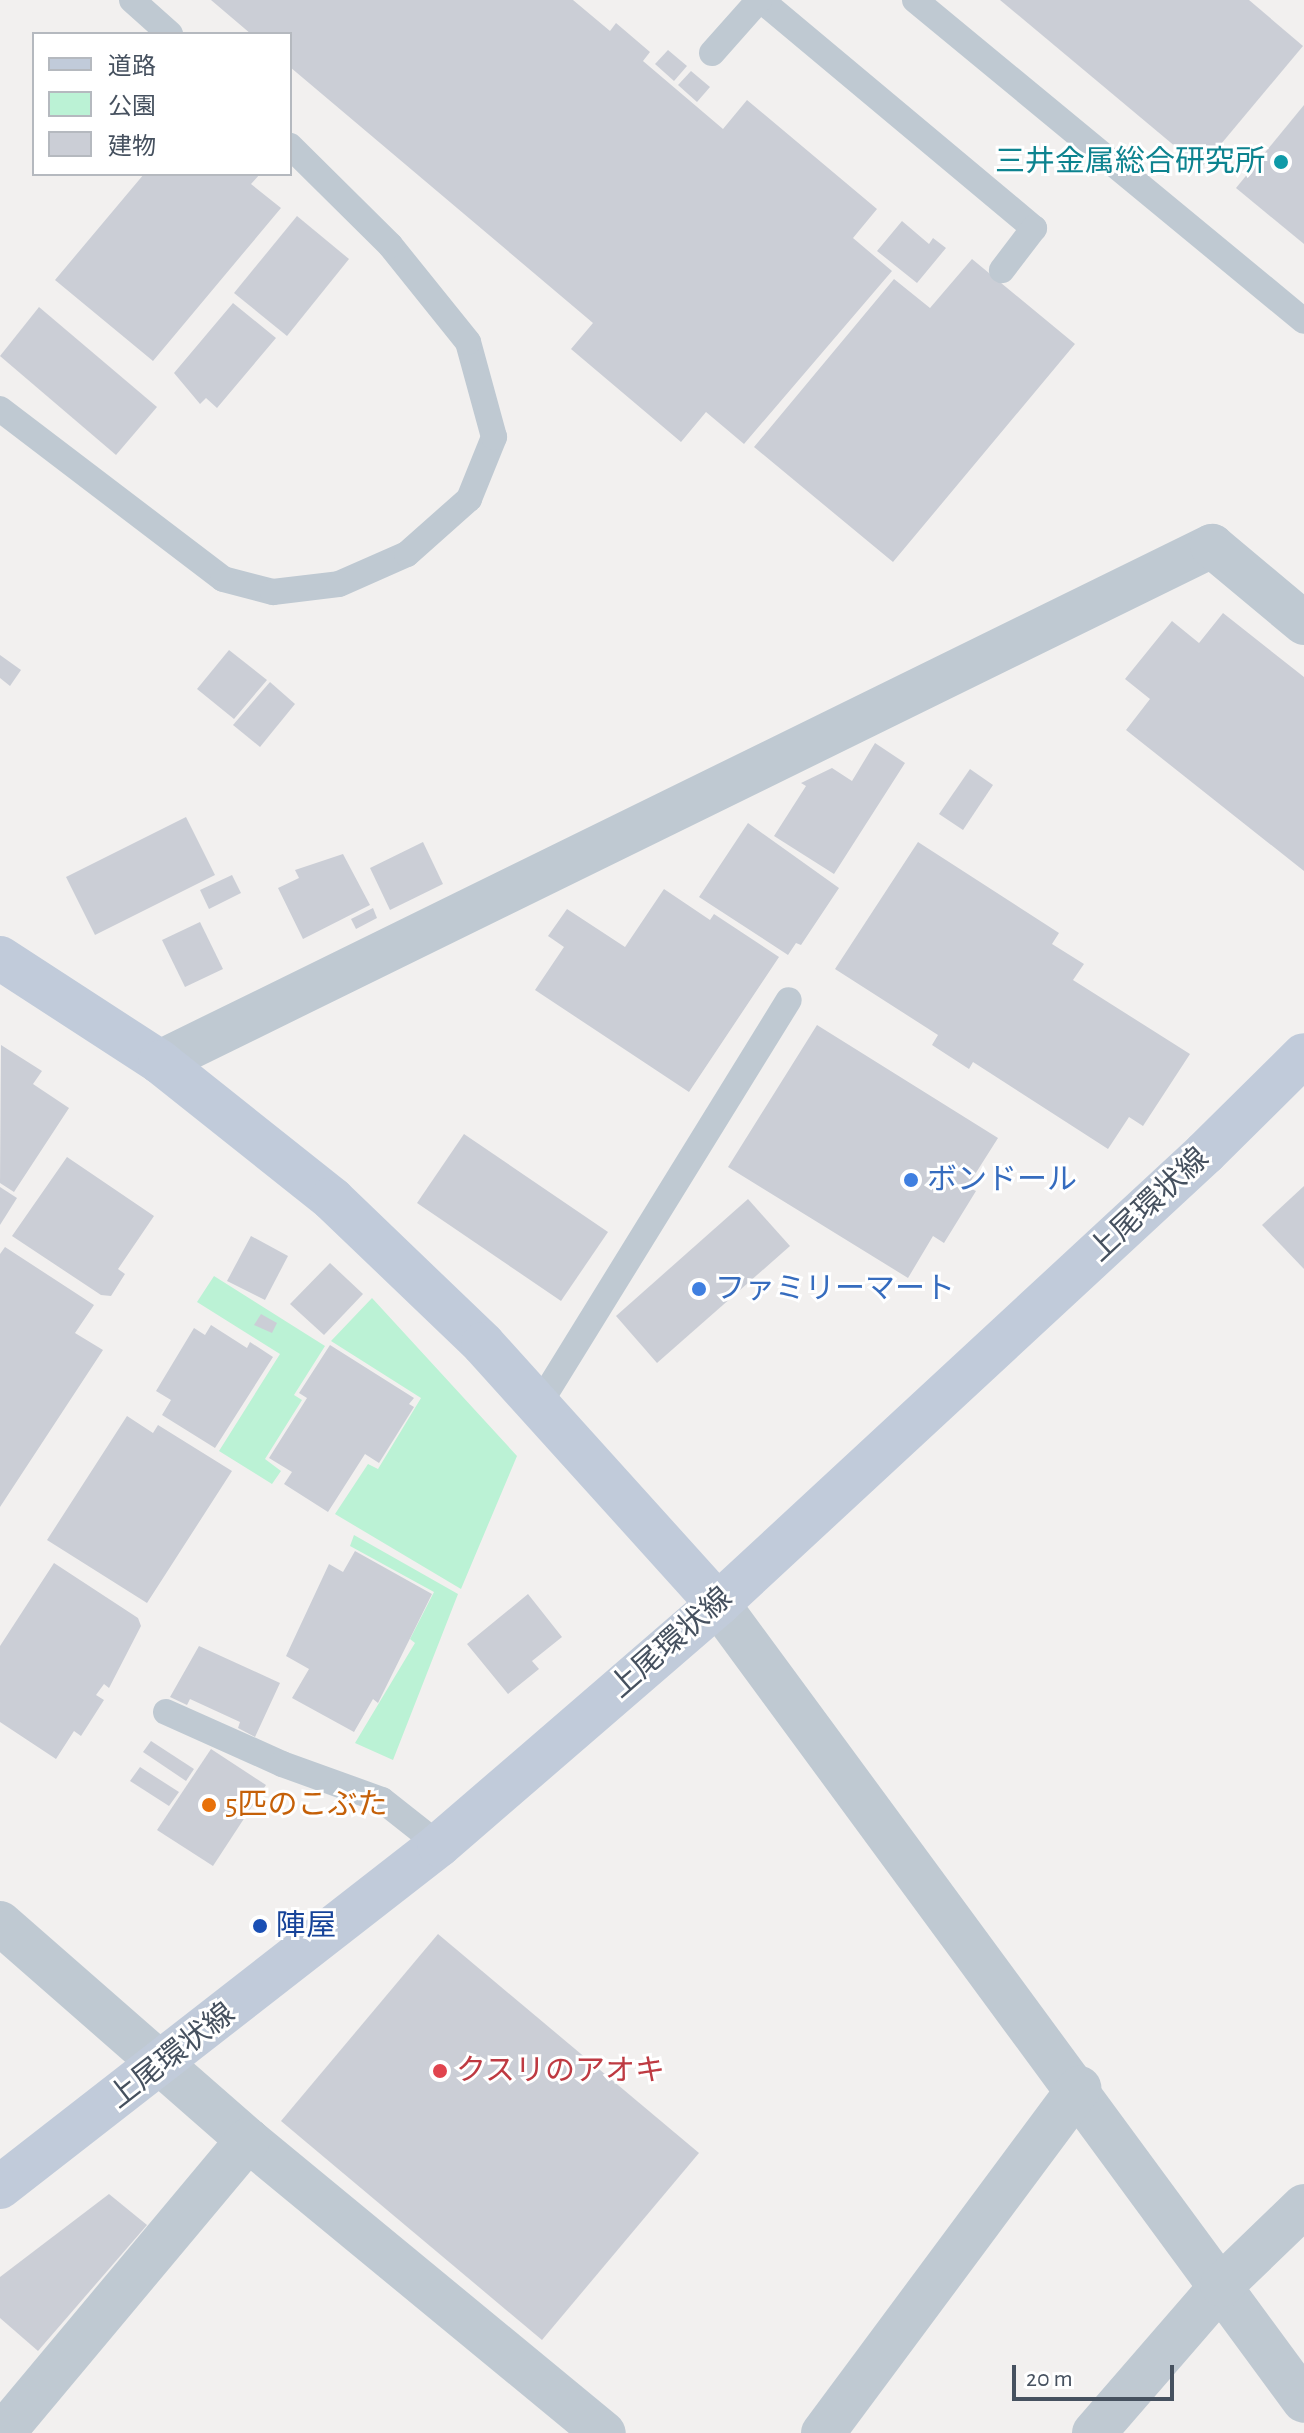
<!DOCTYPE html>
<meta charset="utf-8">
<style>
body{margin:0}
#map{position:relative;width:1304px;height:2433px;overflow:hidden;background:#f2f0ef;font-family:"Alegreya Sans","Noto Sans JP",sans-serif}
div>[style]{position:absolute}
.green>*{inset:0;background:#bbf2d5}
.building>*{inset:0;background:#cbced6}
.lane>*{height:26px;margin:-13px;padding:0 13px;transform-origin:13px;border-radius:13px;background:#bfc9d2}
.street>*{height:44px;margin:-22px;padding:0 22px;transform-origin:22px;border-radius:22px;background:#bfc9d2}
.secondary>*{height:44px;margin:-22px;padding:0 22px;transform-origin:22px;border-radius:22px;background:#c1cbda}
.dots>*{width:22px;height:22px;translate:-50% -50%;box-sizing:border-box;border:4px solid #fff;border-radius:50%}
span{translate:-50% -50%;white-space:nowrap;text-align:center;line-height:1.15;-webkit-text-stroke:6px #fff;paint-order:stroke}
.culture-label{font-size:30px;color:#0d838f}
.right{translate:-100% -50%;text-align:right}
.shop-label{font-size:30px;color:#366cbe}
.left{translate:0 -50%;text-align:left}
.street-label{font-size:30px;color:#46515f}
.food-label{font-size:30px;color:#c56008}
.transit-label{font-size:30px;color:#164399}
.health-label{font-size:30px;color:#be3a42}
.legend{position:absolute;left:32px;top:32px;width:260px;height:144px;box-sizing:border-box;background:#fff;border:2px solid #b5b9bf;margin:0;padding:10px 14px;list-style:none;font-size:24px;color:#46515f}
.legend li{display:flex;align-items:center;gap:16px;height:40px}
.legend b{width:40px;border:2px solid #b5b9bf}
.scale{position:absolute;left:1012px;top:2365px;width:162px;height:36px;box-sizing:border-box;border:4px solid #46515f;border-top:0;padding-left:10px;font-size:24px;line-height:28px;white-space:nowrap;color:#46515f;-webkit-text-stroke:6px #fff;paint-order:stroke}
</style>
<div id="map">
<div class="green">
<div style="clip-path:polygon(214px 1276px,325px 1346px,294px 1395px,302px 1400px,265px 1459px,281px 1471px,272px 1484px,219px 1451px,280px 1354px,197px 1302px)"></div>
<div style="clip-path:polygon(372px 1298px,517px 1456px,461px 1589px,335px 1514px,368px 1464px,378px 1469px,421px 1398px,331px 1341px)"></div>
<div style="clip-path:polygon(354px 1535px,458px 1594px,393px 1760px,355px 1743px,415px 1643px,410px 1639px,434px 1592px,350px 1546px)"></div>
</div>
<div class="building">
<div style="clip-path:polygon(211px 0,573px 0,610px 31px,616px 23px,650px 52px,643px 61px,723px 129px,747px 100px,877px 209px,853px 238px,892px 271px,744px 444px,706px 412px,681px 442px,571px 349px,593px 323px,290px 67px,290px 34px,251px 34px)"></div>
<div style="clip-path:polygon(1000px 0,1249px 0,1303px 46px,1201px 168px)"></div>
<div style="clip-path:polygon(668px 50px,687px 66px,674px 81px,655px 64px)"></div>
<div style="clip-path:polygon(691px 71px,710px 87px,697px 102px,678px 85px)"></div>
<div style="clip-path:polygon(1304px 105px,1304px 244px,1236px 188px)"></div>
<div style="clip-path:polygon(144px 174px,260px 174px,251px 184px,281px 208px,153px 361px,55px 280px)"></div>
<div style="clip-path:polygon(297px 216px,349px 259px,287px 336px,234px 293px)"></div>
<div style="clip-path:polygon(902px 221px,929px 244px,933px 238px,946px 248px,917px 283px,877px 251px)"></div>
<div style="clip-path:polygon(972px 259px,1075px 344px,893px 562px,754px 447px,894px 279px,930px 308px)"></div>
<div style="clip-path:polygon(233px 303px,276px 338px,217px 408px,206px 398px,200px 404px,174px 373px)"></div>
<div style="clip-path:polygon(39px 307px,157px 407px,116px 455px,0 356px)"></div>
<div style="clip-path:polygon(1223px 613px,1304px 677px,1304px 871px,1126px 730px,1150px 699px,1125px 679px,1172px 621px,1199px 643px)"></div>
<div style="clip-path:polygon(229px 650px,267px 680px,234px 719px,197px 689px)"></div>
<div style="clip-path:polygon(0 655px,21px 670px,10px 686px,0 678px)"></div>
<div style="clip-path:polygon(270px 682px,295px 704px,260px 747px,233px 725px)"></div>
<div style="clip-path:polygon(875px 743px,905px 763px,834px 874px,774px 836px,806px 786px,801px 783px,832px 768px,852px 781px)"></div>
<div style="clip-path:polygon(970px 769px,993px 785px,963px 830px,939px 814px)"></div>
<div style="clip-path:polygon(186px 817px,215px 875px,95px 935px,66px 877px)"></div>
<div style="clip-path:polygon(748px 823px,839px 888px,801px 945px,796px 943px,788px 955px,699px 897px)"></div>
<div style="clip-path:polygon(423px 842px,443px 884px,390px 910px,370px 868px)"></div>
<div style="clip-path:polygon(918px 842px,1059px 933px,1052px 944px,1084px 964px,1073px 980px,1190px 1054px,1143px 1126px,1129px 1117px,1108px 1149px,973px 1062px,969px 1069px,932px 1045px,938px 1035px,835px 969px)"></div>
<div style="clip-path:polygon(343px 854px,370px 905px,303px 939px,278px 888px,299px 878px,295px 870px)"></div>
<div style="clip-path:polygon(232px 875px,241px 893px,209px 909px,200px 890px)"></div>
<div style="clip-path:polygon(664px 889px,710px 920px,714px 914px,779px 957px,689px 1092px,535px 990px,564px 947px,548px 936px,567px 909px,625px 947px)"></div>
<div style="clip-path:polygon(373px 908px,377px 918px,356px 929px,351px 919px)"></div>
<div style="clip-path:polygon(200px 922px,223px 969px,185px 987px,162px 940px)"></div>
<div style="clip-path:polygon(817px 1025px,998px 1138px,967px 1187px,976px 1191px,944px 1243px,933px 1236px,908px 1278px,728px 1167px)"></div>
<div style="clip-path:polygon(1px 1045px,42px 1071px,33px 1084px,69px 1108px,14px 1192px,0 1183px)"></div>
<div style="clip-path:polygon(464px 1134px,608px 1232px,561px 1301px,417px 1203px)"></div>
<div style="clip-path:polygon(67px 1157px,154px 1216px,118px 1269px,125px 1274px,111px 1296px,101px 1295px,12px 1236px)"></div>
<div style="clip-path:polygon(1304px 1186px,1304px 1269px,1262px 1225px)"></div>
<div style="clip-path:polygon(0 1187px,17px 1198px,0 1225px)"></div>
<div style="clip-path:polygon(748px 1199px,790px 1246px,657px 1363px,616px 1316px)"></div>
<div style="clip-path:polygon(251px 1236px,288px 1256px,265px 1300px,227px 1281px)"></div>
<div style="clip-path:polygon(5px 1247px,94px 1305px,75px 1333px,103px 1350px,0 1507px,0 1254px)"></div>
<div style="clip-path:polygon(330px 1263px,363px 1294px,324px 1335px,290px 1304px)"></div>
<div style="clip-path:polygon(261px 1314px,277px 1323px,272px 1333px,254px 1325px)"></div>
<div style="clip-path:polygon(211px 1325px,247px 1348px,250px 1342px,273px 1357px,215px 1448px,162px 1415px,171px 1400px,156px 1391px,194px 1328px,205px 1335px)"></div>
<div style="clip-path:polygon(330px 1345px,414px 1398px,409px 1404px,414px 1407px,379px 1463px,365px 1454px,328px 1512px,284px 1484px,292px 1472px,269px 1458px,307px 1398px,299px 1393px)"></div>
<div style="clip-path:polygon(127px 1416px,153px 1433px,158px 1425px,232px 1471px,147px 1603px,47px 1540px)"></div>
<div style="clip-path:polygon(355px 1551px,432px 1594px,378px 1703px,373px 1699px,354px 1732px,292px 1698px,309px 1669px,286px 1656px,329px 1564px,343px 1572px)"></div>
<div style="clip-path:polygon(54px 1563px,138px 1618px,141px 1626px,109px 1688px,104px 1684px,96px 1695px,104px 1700px,81px 1736px,74px 1731px,56px 1759px,0 1722px,0 1646px)"></div>
<div style="clip-path:polygon(528px 1594px,562px 1637px,532px 1661px,539px 1669px,508px 1694px,467px 1644px)"></div>
<div style="clip-path:polygon(199px 1646px,280px 1683px,255px 1737px,238px 1728px,240px 1722px,190px 1699px,187px 1705px,170px 1697px)"></div>
<div style="clip-path:polygon(151px 1741px,194px 1769px,186px 1781px,143px 1752px)"></div>
<div style="clip-path:polygon(211px 1749px,266px 1785px,213px 1866px,157px 1830px)"></div>
<div style="clip-path:polygon(140px 1767px,179px 1792px,169px 1806px,130px 1781px)"></div>
<div style="clip-path:polygon(438px 1934px,699px 2153px,542px 2340px,281px 2121px)"></div>
<div style="clip-path:polygon(109px 2194px,147px 2225px,38px 2351px,0 2318px,0 2277px)"></div>
</div>
<div class="lane">
<div style="left:132px;top:0;width:51px;rotate:41.8deg"></div>
<div style="left:761px;top:0;width:356px;rotate:39.9deg"></div>
<div style="left:1034px;top:228px;width:53px;rotate:127.3deg"></div>
<div style="left:915px;top:0;width:504px;rotate:39.53deg"></div>
<div style="left:712px;top:53px;width:71px;rotate:-48.4deg"></div>
<div style="left:0;top:409px;width:280px;rotate:37.3deg"></div>
<div style="left:223px;top:579px;width:52px;rotate:14.6deg"></div>
<div style="left:273px;top:592px;width:66px;rotate:-6.9deg"></div>
<div style="left:339px;top:584px;width:74px;rotate:-23.8deg"></div>
<div style="left:407px;top:554px;width:83px;rotate:-41.6deg"></div>
<div style="left:469px;top:499px;width:67px;rotate:-68deg"></div>
<div style="left:494px;top:437px;width:98px;rotate:-105.3deg"></div>
<div style="left:468px;top:342px;width:124px;rotate:-128.8deg"></div>
<div style="left:390px;top:245px;width:141px;rotate:-135.3deg"></div>
<div style="left:538px;top:1406px;width:477px;rotate:-58.3deg"></div>
<div style="left:166px;top:1712px;width:127px;rotate:24.1deg"></div>
<div style="left:282px;top:1764px;width:106px;rotate:19.8deg"></div>
<div style="left:382px;top:1800px;width:73px;rotate:38.3deg"></div>
</div>
<div class="street">
<div style="left:160px;top:1062px;width:1172px;rotate:-26.13deg"></div>
<div style="left:1212px;top:546px;width:120px;rotate:39.9deg"></div>
<div style="left:718px;top:1604px;width:989px;rotate:53.67deg"></div>
<div style="left:0;top:1923px;width:330px;rotate:41.2deg"></div>
<div style="left:248px;top:2140px;width:461px;rotate:39.5deg"></div>
<div style="left:3px;top:2433px;width:382px;rotate:-50.1deg"></div>
<div style="left:823px;top:2433px;width:430px;rotate:-53.4deg"></div>
<div style="left:1094px;top:2433px;width:196px;rotate:-49.1deg"></div>
<div style="left:1222px;top:2285px;width:114px;rotate:-43.9deg"></div>
</div>
<div class="secondary">
<div style="left:0;top:958px;width:191px;rotate:33deg"></div>
<div style="left:160px;top:1062px;width:220px;rotate:38.5deg"></div>
<div style="left:332px;top:1199px;width:209px;rotate:43.8deg"></div>
<div style="left:483px;top:1344px;width:350px;rotate:47.9deg"></div>
<div style="left:0;top:2187px;width:556px;rotate:-37.92deg"></div>
<div style="left:439px;top:1845px;width:369px;rotate:-40.8deg"></div>
<div style="left:718px;top:1604px;width:664px;rotate:-42.8deg"></div>
<div style="left:1205px;top:1153px;width:139px;rotate:-44.7deg"></div>
</div>
<div class="dots">
<div style="left:1281px;top:162px;background:#0f9aa8"></div>
<div style="left:911px;top:1180px;background:#3f7fe0"></div>
<div style="left:699px;top:1289px;background:#3f7fe0"></div>
<div style="left:209px;top:1805px;background:#e8710a"></div>
<div style="left:260px;top:1926px;background:#1a4fb4"></div>
<div style="left:440px;top:2071px;background:#e0444e"></div>
</div>
<div class="culture-label">
<span class="right" style="left:1265px;top:162px">三井金属総合研究所</span>
</div>
<div class="shop-label">
<span class="left" style="left:927px;top:1180px">ボンドール</span>
<span class="left" style="left:715px;top:1289px">ファミリーマート</span>
</div>
<div class="street-label">
<span style="left:1149px;top:1205px;rotate:-43deg">上尾環状線</span>
<span style="left:671px;top:1643px;rotate:-41deg">上尾環状線</span>
<span style="left:172px;top:2056px;rotate:-38deg">上尾環状線</span>
</div>
<div class="food-label">
<span class="left" style="left:225px;top:1805px">5匹のこぶた</span>
</div>
<div class="transit-label">
<span class="left" style="left:276px;top:1926px">陣屋</span>
</div>
<div class="health-label">
<span class="left" style="left:456px;top:2071px">クスリのアオキ</span>
</div>
<ul class="legend">
<li><b style="height:10px;background:#c1cbda"></b>道路</li>
<li><b style="height:22px;background:#bbf2d5"></b>公園</li>
<li><b style="height:22px;background:#cbced6"></b>建物</li>
</ul>
<div class="scale">20 m</div>
</div>
